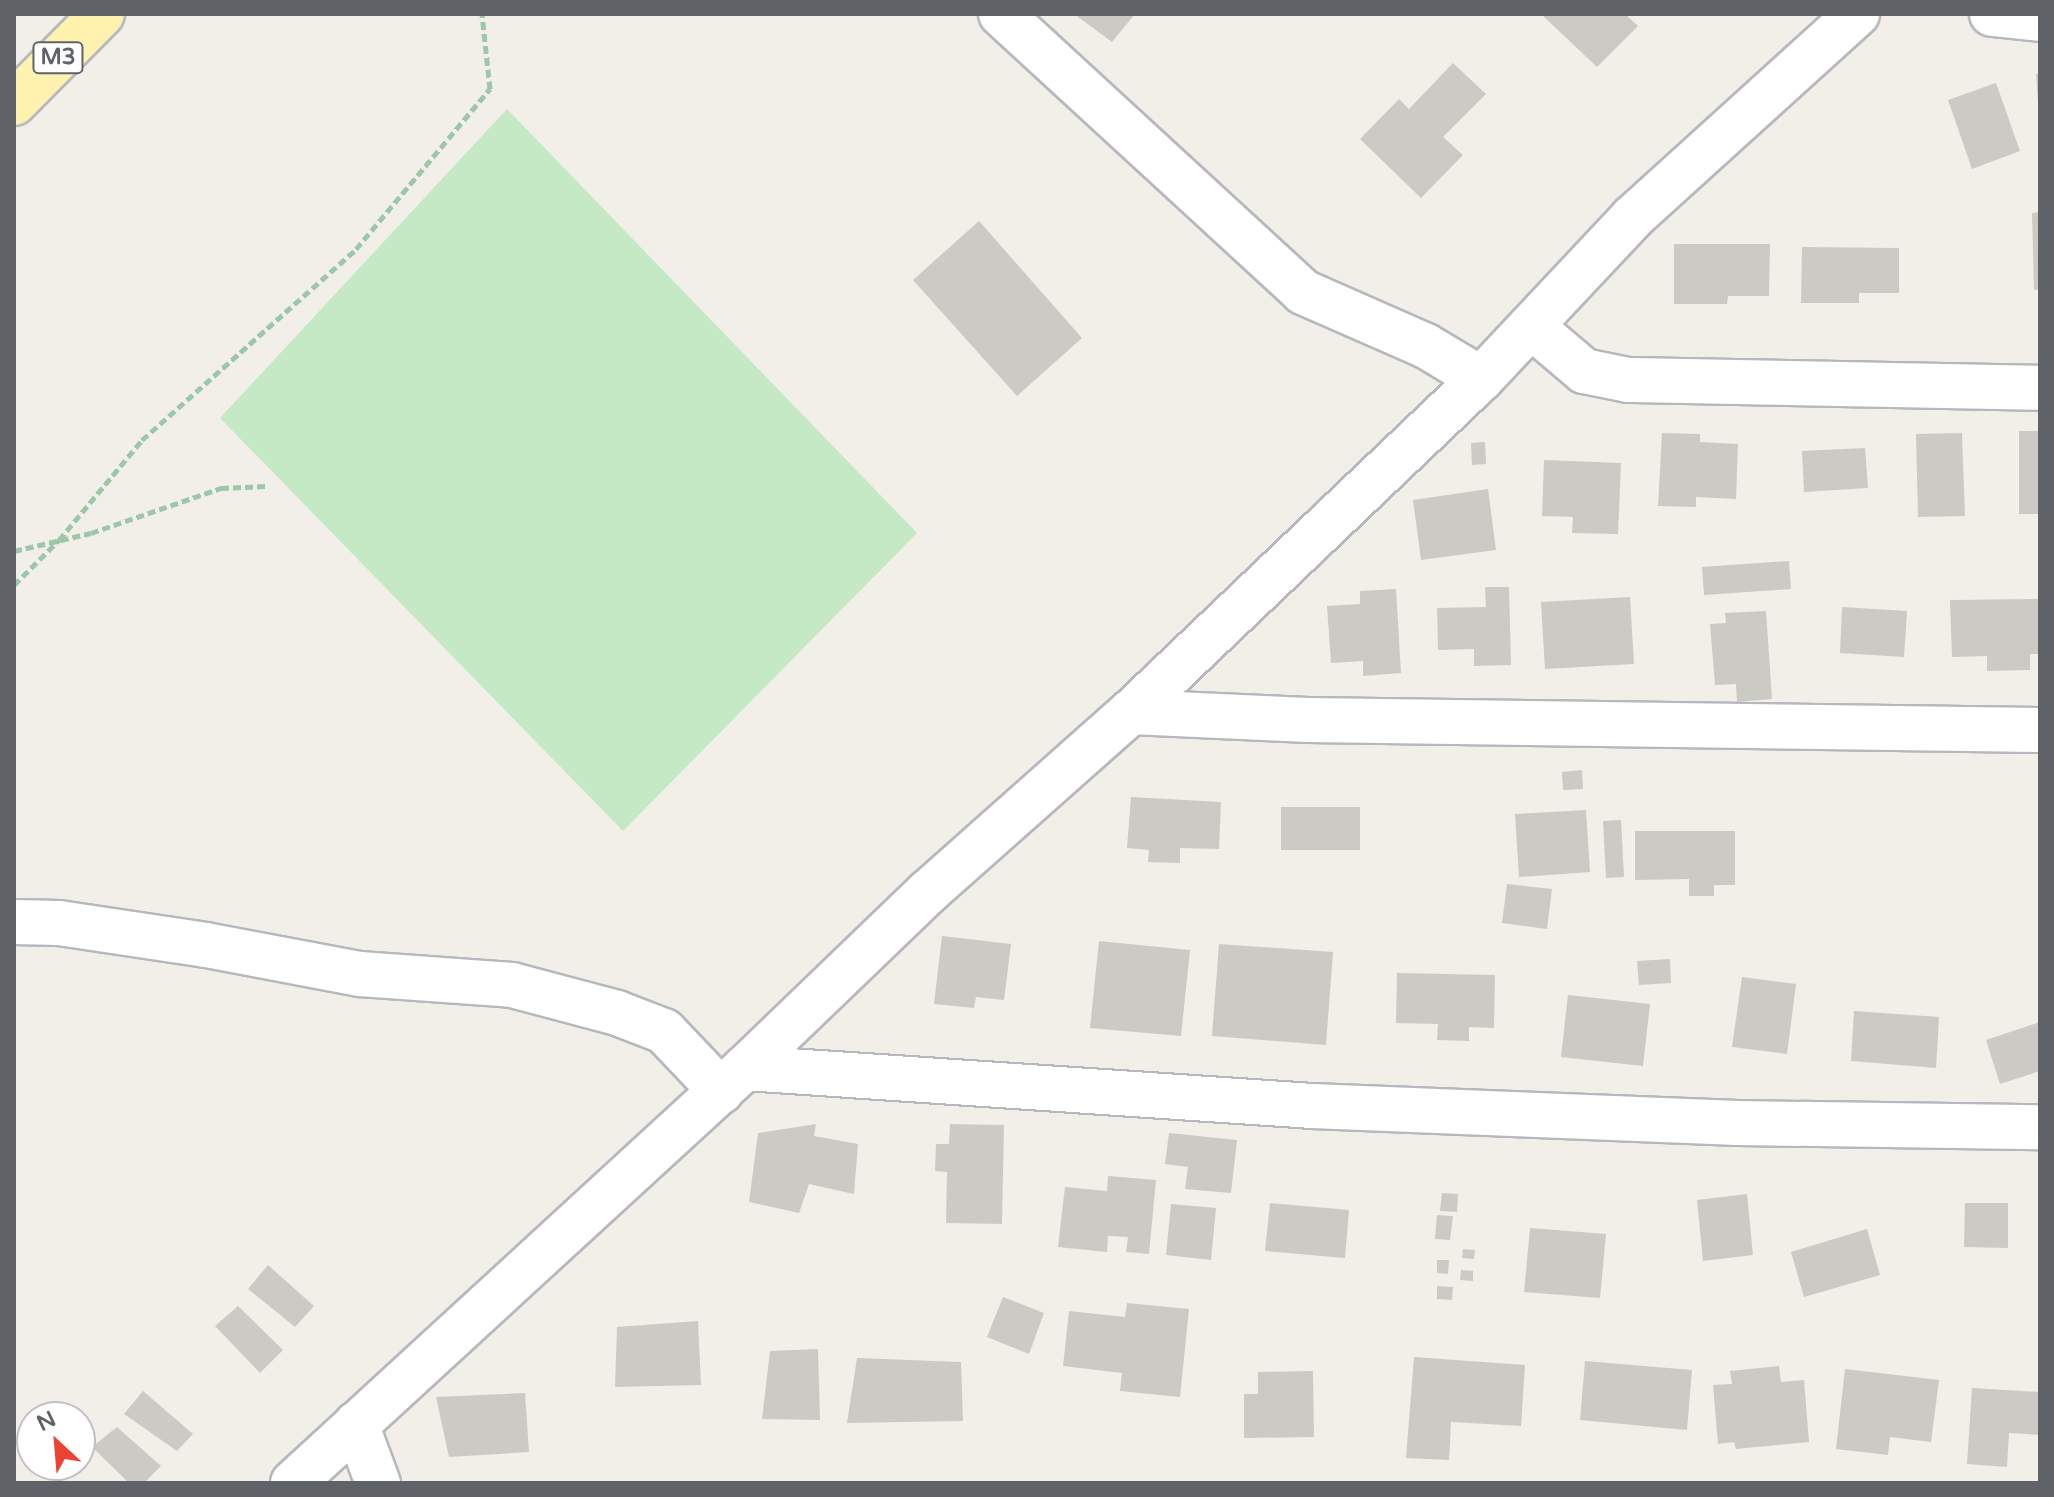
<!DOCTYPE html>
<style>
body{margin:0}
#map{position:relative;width:2054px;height:1497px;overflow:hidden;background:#f1efe8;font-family:"Varela Round",sans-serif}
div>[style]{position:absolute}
.green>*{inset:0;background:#c5e8c5}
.building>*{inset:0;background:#cccac5}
.path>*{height:5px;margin-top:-2.5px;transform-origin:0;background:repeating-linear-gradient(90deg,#9cc7a9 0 8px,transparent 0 12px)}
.roads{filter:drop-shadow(2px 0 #b5b8bc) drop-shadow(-2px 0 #b5b8bc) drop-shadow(0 2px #b5b8bc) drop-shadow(0 -2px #b5b8bc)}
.minor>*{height:44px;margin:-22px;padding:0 22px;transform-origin:22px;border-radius:22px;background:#fff}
.major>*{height:44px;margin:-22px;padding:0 22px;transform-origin:22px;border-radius:22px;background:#fff2af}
span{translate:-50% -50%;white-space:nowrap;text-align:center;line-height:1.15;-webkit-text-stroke:8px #fff;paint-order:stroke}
.shield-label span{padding:2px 6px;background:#fff;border:2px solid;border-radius:6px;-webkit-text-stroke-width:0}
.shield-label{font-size:22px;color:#5f6368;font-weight:700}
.frame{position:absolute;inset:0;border:16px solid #5f6368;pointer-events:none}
.north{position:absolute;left:16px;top:1401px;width:80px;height:80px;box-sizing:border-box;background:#fff;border:2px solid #bfc1c3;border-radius:50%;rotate:334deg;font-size:22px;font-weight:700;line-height:32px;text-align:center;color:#5f6368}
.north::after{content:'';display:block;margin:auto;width:28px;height:36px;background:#ea4335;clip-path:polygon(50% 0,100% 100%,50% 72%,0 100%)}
</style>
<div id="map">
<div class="green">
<div style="clip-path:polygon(507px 109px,917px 533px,623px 831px,220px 418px)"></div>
</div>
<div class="building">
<div style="clip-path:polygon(1074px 14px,1135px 14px,1112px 42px)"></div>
<div style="clip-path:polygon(1541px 14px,1625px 14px,1638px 26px,1597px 67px)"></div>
<div style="clip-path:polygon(1453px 63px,1486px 94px,1443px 137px,1463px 155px,1421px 198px,1360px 139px,1399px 99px,1409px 109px)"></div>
<div style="clip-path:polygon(2036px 74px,2040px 74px,2040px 101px,2038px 101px)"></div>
<div style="clip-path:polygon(1996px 83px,2020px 151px,1972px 169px,1948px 100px)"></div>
<div style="clip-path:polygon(2040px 212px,2040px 289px,2034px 290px,2032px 213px)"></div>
<div style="clip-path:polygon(979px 221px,1082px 338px,1017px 396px,913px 280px)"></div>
<div style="clip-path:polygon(1674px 244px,1770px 244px,1769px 296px,1728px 296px,1727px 304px,1674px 304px)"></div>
<div style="clip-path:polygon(1802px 247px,1899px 248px,1899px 293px,1859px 293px,1859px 303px,1801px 303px)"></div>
<div style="clip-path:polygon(2019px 431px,2040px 431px,2040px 514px,2019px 514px)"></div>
<div style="clip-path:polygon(1662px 433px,1700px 434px,1700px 442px,1738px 444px,1736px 499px,1696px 497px,1696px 507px,1658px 506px)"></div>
<div style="clip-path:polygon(1962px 433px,1965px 516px,1918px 517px,1916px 434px)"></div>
<div style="clip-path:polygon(1485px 442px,1486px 464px,1472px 465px,1471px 443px)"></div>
<div style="clip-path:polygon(1865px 448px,1868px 488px,1804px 492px,1802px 451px)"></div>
<div style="clip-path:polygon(1544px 460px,1621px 463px,1618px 534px,1572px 533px,1573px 517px,1542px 516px)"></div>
<div style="clip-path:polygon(1488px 489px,1496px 550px,1421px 560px,1413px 500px)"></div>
<div style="clip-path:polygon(1789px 561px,1791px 589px,1704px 595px,1702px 567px)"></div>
<div style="clip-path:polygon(1485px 587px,1509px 587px,1511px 665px,1474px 666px,1474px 649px,1438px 650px,1437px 608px,1486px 607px)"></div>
<div style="clip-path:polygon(1396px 589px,1401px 673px,1363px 676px,1363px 661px,1331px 663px,1327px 606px,1360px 604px,1360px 591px)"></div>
<div style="clip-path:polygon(1630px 597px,1634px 664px,1545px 669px,1541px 602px)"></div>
<div style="clip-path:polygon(2040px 599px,2040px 654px,2030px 654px,2030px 670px,1987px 671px,1987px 656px,1952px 657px,1950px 600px)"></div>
<div style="clip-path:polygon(1842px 607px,1907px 611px,1904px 657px,1840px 653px)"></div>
<div style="clip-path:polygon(1766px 611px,1772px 699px,1737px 702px,1736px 684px,1715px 685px,1710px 624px,1726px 623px,1725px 613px)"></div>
<div style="clip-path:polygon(1582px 770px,1583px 789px,1563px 790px,1562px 772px)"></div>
<div style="clip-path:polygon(1131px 797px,1221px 802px,1219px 849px,1180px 848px,1180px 863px,1148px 862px,1149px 850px,1127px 848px)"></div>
<div style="clip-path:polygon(1281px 807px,1360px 807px,1360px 850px,1281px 850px)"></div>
<div style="clip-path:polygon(1586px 810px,1590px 872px,1519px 877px,1515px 814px)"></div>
<div style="clip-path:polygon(1621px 820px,1624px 877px,1606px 878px,1603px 821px)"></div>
<div style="clip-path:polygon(1635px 831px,1735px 831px,1735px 885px,1714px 885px,1714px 896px,1689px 896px,1689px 879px,1635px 880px)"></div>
<div style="clip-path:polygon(1507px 884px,1552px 889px,1547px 929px,1502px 923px)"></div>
<div style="clip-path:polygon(942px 936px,1011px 944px,1004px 1000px,976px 997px,974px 1008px,934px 1004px)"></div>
<div style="clip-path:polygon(1099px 941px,1190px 950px,1181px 1036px,1090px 1028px)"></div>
<div style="clip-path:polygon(1219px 944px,1333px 952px,1326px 1045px,1212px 1036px)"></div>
<div style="clip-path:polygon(1670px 959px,1671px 983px,1639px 985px,1637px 961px)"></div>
<div style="clip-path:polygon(1397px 973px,1495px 975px,1494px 1028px,1469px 1027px,1469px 1041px,1437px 1040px,1438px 1024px,1396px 1023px)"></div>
<div style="clip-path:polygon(1742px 977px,1796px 984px,1787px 1054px,1732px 1047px)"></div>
<div style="clip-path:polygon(1568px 995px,1650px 1004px,1643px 1066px,1561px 1057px)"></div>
<div style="clip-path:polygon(1854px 1011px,1939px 1017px,1936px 1068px,1851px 1061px)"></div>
<div style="clip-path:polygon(2040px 1022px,2040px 1071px,2000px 1084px,1986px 1040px)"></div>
<div style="clip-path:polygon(816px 1124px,814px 1136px,858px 1144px,854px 1194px,809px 1184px,799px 1213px,749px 1202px,758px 1133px)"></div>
<div style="clip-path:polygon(950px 1124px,1004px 1125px,1002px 1224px,946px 1223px,947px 1172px,935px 1171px,936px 1144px,949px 1144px)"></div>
<div style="clip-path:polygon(1169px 1133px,1237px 1140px,1231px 1193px,1185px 1189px,1188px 1167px,1165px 1164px)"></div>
<div style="clip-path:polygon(1108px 1176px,1156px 1180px,1149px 1254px,1126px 1252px,1128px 1237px,1108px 1236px,1107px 1252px,1058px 1247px,1065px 1187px,1107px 1191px)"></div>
<div style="clip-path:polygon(1442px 1193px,1458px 1194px,1457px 1212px,1440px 1211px)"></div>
<div style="clip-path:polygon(1747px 1194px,1753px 1255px,1703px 1261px,1697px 1200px)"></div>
<div style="clip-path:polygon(1270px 1203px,1349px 1210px,1345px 1258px,1265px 1251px)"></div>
<div style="clip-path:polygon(1965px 1203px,2008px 1203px,2008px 1248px,1964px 1247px)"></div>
<div style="clip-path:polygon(1171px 1204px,1216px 1208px,1211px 1260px,1166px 1255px)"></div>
<div style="clip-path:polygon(1437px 1215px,1453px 1216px,1450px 1240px,1435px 1239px)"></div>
<div style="clip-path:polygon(1530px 1228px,1606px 1234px,1600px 1298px,1524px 1292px)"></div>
<div style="clip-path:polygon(1867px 1229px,1880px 1275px,1804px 1297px,1791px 1252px)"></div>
<div style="clip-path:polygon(1463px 1249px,1475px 1250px,1474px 1259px,1462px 1258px)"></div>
<div style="clip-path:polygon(1437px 1260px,1449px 1260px,1448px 1274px,1437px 1273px)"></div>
<div style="clip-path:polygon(268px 1265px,314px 1306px,295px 1327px,248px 1289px)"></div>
<div style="clip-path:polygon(1461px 1270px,1473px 1271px,1473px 1281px,1460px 1280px)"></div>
<div style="clip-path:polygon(1437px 1286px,1453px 1287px,1452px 1300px,1437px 1299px)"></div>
<div style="clip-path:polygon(1003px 1297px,1044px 1313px,1029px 1354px,987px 1337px)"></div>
<div style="clip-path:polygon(1127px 1303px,1189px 1309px,1180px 1397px,1120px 1391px,1122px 1373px,1063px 1366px,1069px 1311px,1125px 1317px)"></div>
<div style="clip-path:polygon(238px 1306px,283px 1350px,260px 1373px,215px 1326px)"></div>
<div style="clip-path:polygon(698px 1321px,701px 1385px,615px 1387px,617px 1327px)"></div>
<div style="clip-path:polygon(818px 1349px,820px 1420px,762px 1419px,770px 1351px)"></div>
<div style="clip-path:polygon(1414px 1357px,1525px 1365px,1521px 1426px,1451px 1422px,1449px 1460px,1406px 1458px)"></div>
<div style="clip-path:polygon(857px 1358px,961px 1362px,963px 1421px,847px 1423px)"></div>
<div style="clip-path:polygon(1585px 1361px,1692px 1370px,1687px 1430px,1580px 1420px)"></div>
<div style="clip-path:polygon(1779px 1366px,1781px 1382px,1804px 1380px,1809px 1442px,1736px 1449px,1734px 1442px,1718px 1444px,1713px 1385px,1732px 1384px,1730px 1371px)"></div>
<div style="clip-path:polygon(1845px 1369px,1939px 1380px,1931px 1442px,1890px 1437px,1888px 1455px,1836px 1449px)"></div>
<div style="clip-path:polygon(1313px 1371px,1314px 1437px,1244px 1438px,1244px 1394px,1258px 1394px,1258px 1372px)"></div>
<div style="clip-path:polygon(1972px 1388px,2040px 1392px,2040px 1435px,2009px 1433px,2007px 1467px,1967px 1464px)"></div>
<div style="clip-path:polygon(143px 1391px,193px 1434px,177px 1451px,124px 1414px)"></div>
<div style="clip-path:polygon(525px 1393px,529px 1452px,449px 1457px,436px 1397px)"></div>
<div style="clip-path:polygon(117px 1427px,161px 1466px,144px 1483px,129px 1483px,92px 1447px)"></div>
</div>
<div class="path">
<div style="left:14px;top:551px;width:79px;rotate:-13.2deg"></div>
<div style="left:91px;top:533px;width:138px;rotate:-19.1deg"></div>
<div style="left:221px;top:488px;width:45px;rotate:-2.5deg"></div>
<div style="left:14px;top:585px;width:64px;rotate:-45deg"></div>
<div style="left:59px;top:540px;width:130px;rotate:-50.3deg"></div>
<div style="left:142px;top:440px;width:287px;rotate:-41.7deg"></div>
<div style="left:356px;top:249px;width:209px;rotate:-50.1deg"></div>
<div style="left:490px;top:89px;width:75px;rotate:-96.1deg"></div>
</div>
<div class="roads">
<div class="minor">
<div style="left:1001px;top:14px;width:410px;rotate:42.6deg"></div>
<div style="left:1303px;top:292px;width:134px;rotate:23.7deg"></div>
<div style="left:1426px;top:346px;width:64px;rotate:31deg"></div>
<div style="left:1992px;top:14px;width:48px;rotate:5.9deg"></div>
<div style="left:1531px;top:326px;width:70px;rotate:40.3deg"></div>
<div style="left:1584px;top:371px;width:45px;rotate:11.6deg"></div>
<div style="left:1628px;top:380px;width:412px;rotate:1.1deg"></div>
<div style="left:1131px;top:712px;width:177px;rotate:2.6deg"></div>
<div style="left:1308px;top:720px;width:732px;rotate:0.78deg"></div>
<div style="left:14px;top:922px;width:45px;rotate:1.3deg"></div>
<div style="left:59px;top:923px;width:149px;rotate:8.5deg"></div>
<div style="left:206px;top:945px;width:157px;rotate:10.7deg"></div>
<div style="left:360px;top:974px;width:152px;rotate:4.1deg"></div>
<div style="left:512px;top:985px;width:109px;rotate:14.9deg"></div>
<div style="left:617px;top:1013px;width:50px;rotate:21deg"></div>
<div style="left:664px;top:1031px;width:83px;rotate:46.5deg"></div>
<div style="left:745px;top:1068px;width:568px;rotate:3.83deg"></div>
<div style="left:1312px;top:1106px;width:426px;rotate:2.3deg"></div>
<div style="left:1738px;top:1123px;width:302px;rotate:0.8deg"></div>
<div style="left:356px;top:1424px;width:63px;rotate:69.6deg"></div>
<div style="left:293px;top:1483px;width:614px;rotate:-42.56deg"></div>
<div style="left:745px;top:1068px;width:254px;rotate:-43.9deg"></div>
<div style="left:928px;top:892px;width:271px;rotate:-41.6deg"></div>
<div style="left:1131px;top:712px;width:483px;rotate:-43.6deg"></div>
<div style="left:1481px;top:379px;width:221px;rotate:-46.8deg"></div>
<div style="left:1632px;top:218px;width:304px;rotate:-42.2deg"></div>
</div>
<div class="major">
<div style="left:14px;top:103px;width:125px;rotate:-45.3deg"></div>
</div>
</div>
<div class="shield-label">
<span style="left:58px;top:58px">M3</span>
</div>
<div class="frame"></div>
<div class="north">N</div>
</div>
